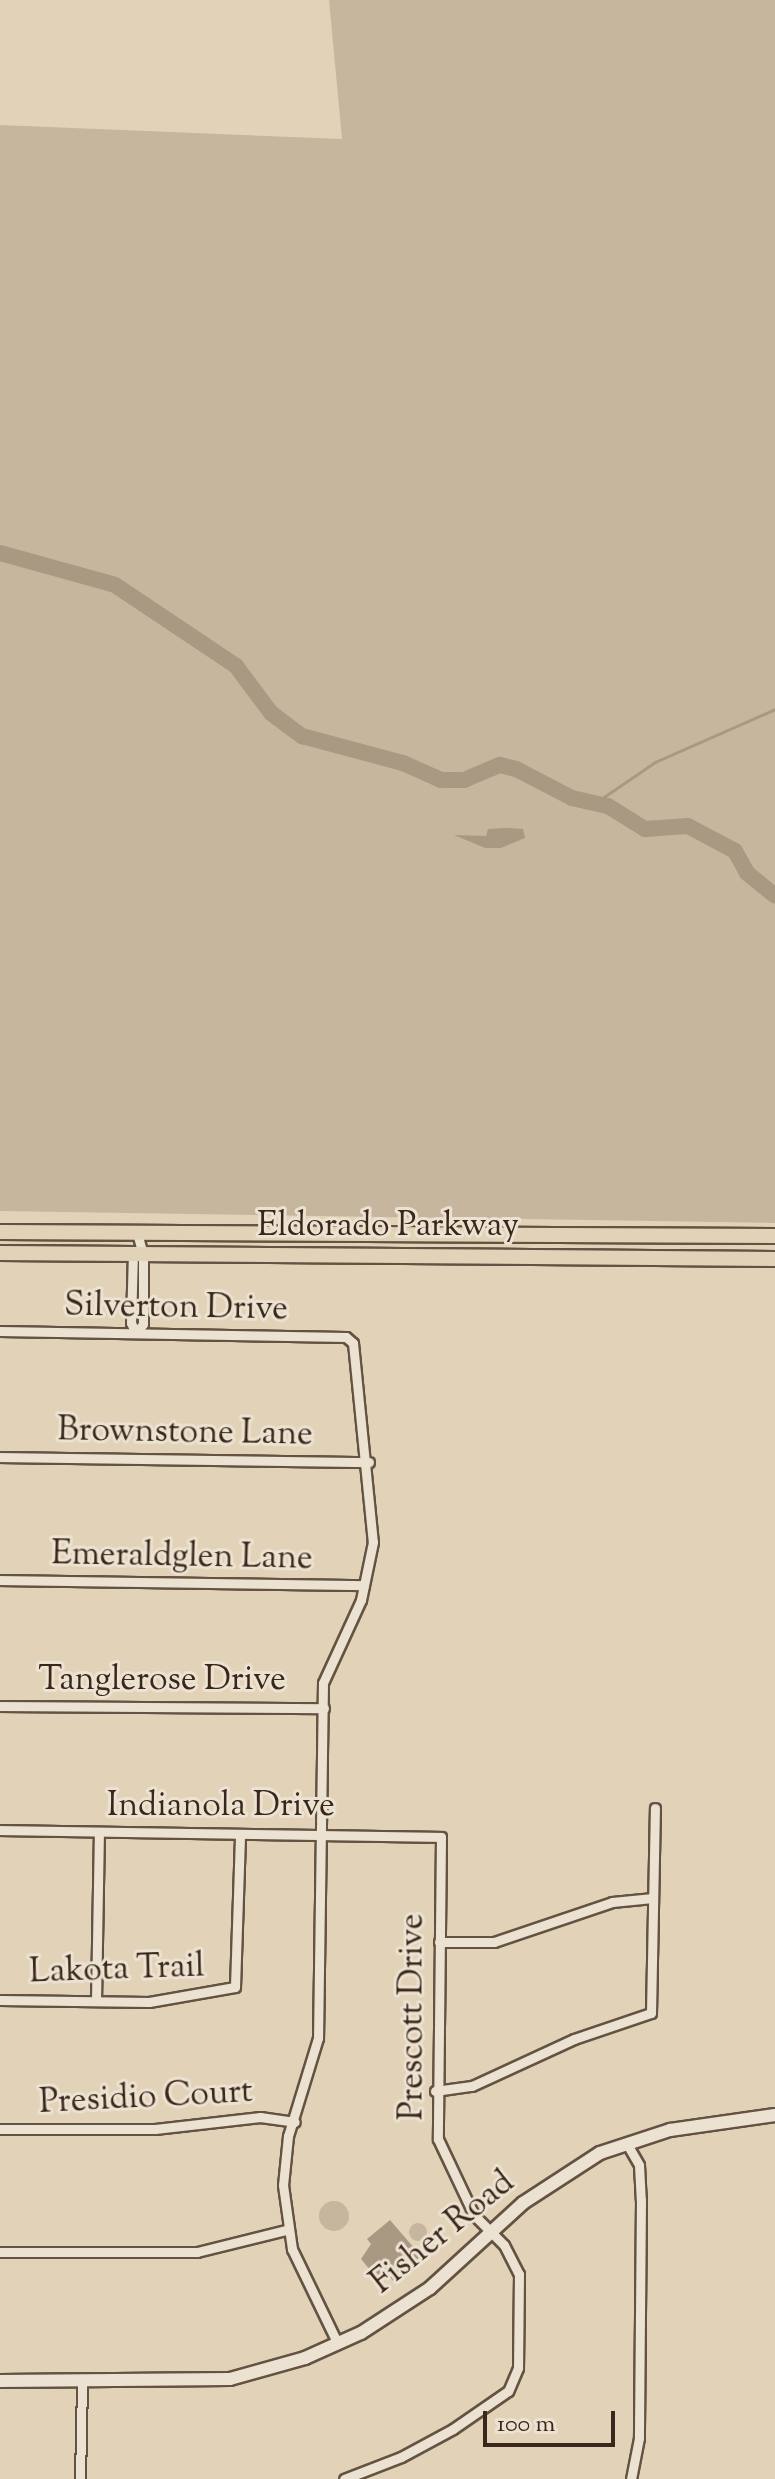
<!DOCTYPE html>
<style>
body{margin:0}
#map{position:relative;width:775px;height:2479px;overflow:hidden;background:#e2d3b8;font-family:"Sorts Mill Goudy",serif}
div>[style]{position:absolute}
.green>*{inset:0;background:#c5b69d}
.round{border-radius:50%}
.water>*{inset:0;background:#a99983}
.stream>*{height:3px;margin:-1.5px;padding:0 1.5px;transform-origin:1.5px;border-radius:1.5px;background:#a99983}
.river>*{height:16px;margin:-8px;padding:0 8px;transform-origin:8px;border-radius:8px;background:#a99983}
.roads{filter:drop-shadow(2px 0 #645242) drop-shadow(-2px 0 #645242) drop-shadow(0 2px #645242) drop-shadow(0 -2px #645242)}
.street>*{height:9px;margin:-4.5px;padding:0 4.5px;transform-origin:4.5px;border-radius:4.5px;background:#ece2d1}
.secondary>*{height:12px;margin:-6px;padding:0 6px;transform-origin:6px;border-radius:6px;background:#ece2d1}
.primary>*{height:14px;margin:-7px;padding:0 7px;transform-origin:7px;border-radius:7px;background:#e2d3b8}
span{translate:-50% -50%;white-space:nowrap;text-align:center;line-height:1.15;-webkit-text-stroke:6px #ece2d1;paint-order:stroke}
.street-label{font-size:34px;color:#3a271b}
.scale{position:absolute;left:483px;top:2411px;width:132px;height:36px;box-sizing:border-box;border:4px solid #3a271b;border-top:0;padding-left:10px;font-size:24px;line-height:28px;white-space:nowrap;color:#3a271b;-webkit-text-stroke:6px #ece2d1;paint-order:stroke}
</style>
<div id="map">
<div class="green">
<div style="clip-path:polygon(329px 0,775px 0,775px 1223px,0 1211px,0 125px,342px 139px)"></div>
<div class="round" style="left:319px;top:2201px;width:30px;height:30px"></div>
<div class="round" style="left:409px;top:2223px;width:18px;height:18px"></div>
</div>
<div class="water">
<div style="clip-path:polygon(506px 828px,523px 829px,525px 838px,501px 848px,485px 848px,454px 835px,486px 836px,488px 829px)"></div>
<div style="clip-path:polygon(390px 2220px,421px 2256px,393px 2281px,389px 2276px,379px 2281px,361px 2259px,371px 2244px,367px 2239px)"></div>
</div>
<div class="stream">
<div style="left:595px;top:803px;width:73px;rotate:-34.3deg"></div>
<div style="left:655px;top:762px;width:131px;rotate:-23.8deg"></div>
</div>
<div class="river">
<div style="left:0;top:553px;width:119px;rotate:15.5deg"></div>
<div style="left:115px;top:585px;width:146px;rotate:33.8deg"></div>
<div style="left:236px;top:666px;width:59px;rotate:53.3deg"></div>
<div style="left:271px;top:713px;width:39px;rotate:37deg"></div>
<div style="left:302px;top:736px;width:105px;rotate:15deg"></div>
<div style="left:403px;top:763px;width:42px;rotate:24.1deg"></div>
<div style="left:441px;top:780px;width:23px"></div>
<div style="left:464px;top:780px;width:39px;rotate:-23deg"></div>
<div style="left:500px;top:765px;width:16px;rotate:14deg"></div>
<div style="left:516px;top:769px;width:63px;rotate:27.4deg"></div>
<div style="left:572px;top:798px;width:37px;rotate:13deg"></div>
<div style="left:608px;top:806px;width:44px;rotate:31.9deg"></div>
<div style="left:645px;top:829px;width:43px;rotate:-4deg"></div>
<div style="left:688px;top:826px;width:53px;rotate:28deg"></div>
<div style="left:735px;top:851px;width:25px;rotate:61deg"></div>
<div style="left:747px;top:873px;width:36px;rotate:39deg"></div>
</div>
<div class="roads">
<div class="street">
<div style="left:133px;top:1252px;width:71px;rotate:91.6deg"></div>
<div style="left:131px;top:1323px;width:11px;rotate:63deg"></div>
<div style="left:0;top:1331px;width:346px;rotate:1deg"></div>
<div style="left:346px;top:1337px;width:9px;rotate:41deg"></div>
<div style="left:353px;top:1343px;width:200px;rotate:84.3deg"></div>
<div style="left:373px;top:1542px;width:59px;rotate:101.7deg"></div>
<div style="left:361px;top:1600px;width:91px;rotate:114.6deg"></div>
<div style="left:323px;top:1683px;width:355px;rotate:90.8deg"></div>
<div style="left:318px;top:2038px;width:102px;rotate:107deg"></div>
<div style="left:288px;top:2136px;width:49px;rotate:95.8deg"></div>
<div style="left:283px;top:2185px;width:65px;rotate:82deg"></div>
<div style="left:292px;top:2249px;width:103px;rotate:64.2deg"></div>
<div style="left:136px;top:1333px;width:11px;rotate:-52deg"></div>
<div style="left:143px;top:1324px;width:69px;rotate:-90deg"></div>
<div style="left:143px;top:1255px;width:23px;rotate:-105deg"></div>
<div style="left:0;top:1457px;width:369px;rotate:0.8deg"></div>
<div style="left:0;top:1580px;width:364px;rotate:0.8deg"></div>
<div style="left:0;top:1706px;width:324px;rotate:0.4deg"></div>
<div style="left:0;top:1830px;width:441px;rotate:0.9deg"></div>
<div style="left:441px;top:1837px;width:302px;rotate:90.6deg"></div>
<div style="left:438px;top:2139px;width:84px;rotate:64.7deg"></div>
<div style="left:474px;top:2215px;width:42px;rotate:45deg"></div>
<div style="left:504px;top:2245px;width:33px;rotate:63deg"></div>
<div style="left:519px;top:2274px;width:94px;rotate:90.6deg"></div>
<div style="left:518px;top:2368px;width:25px;rotate:113deg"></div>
<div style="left:508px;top:2391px;width:67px;rotate:145.4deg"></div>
<div style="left:453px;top:2429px;width:59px;rotate:151.7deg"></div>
<div style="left:401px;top:2457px;width:61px;rotate:158.9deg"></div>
<div style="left:439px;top:1942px;width:55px"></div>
<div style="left:494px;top:1942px;width:125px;rotate:-18.7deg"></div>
<div style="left:612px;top:1902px;width:41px;rotate:-5.6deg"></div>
<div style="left:0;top:2000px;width:149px;rotate:0.8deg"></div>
<div style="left:149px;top:2002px;width:87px;rotate:-9.9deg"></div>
<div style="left:235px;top:1987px;width:152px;rotate:-88.1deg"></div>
<div style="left:96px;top:2001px;width:169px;rotate:-89deg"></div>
<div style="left:435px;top:2091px;width:37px;rotate:-8deg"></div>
<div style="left:472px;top:2086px;width:112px;rotate:-24.7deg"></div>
<div style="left:574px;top:2039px;width:81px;rotate:-18.7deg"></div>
<div style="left:651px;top:2013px;width:205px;rotate:-88.9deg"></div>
<div style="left:0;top:2129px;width:155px"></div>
<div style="left:155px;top:2129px;width:106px;rotate:-6.5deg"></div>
<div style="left:260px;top:2117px;width:35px;rotate:8deg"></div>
<div style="left:627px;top:2144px;width:24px;rotate:60deg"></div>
<div style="left:639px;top:2165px;width:35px;rotate:87deg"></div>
<div style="left:641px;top:2200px;width:238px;rotate:90.5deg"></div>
<div style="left:639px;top:2438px;width:42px;rotate:101deg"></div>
<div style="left:0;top:2252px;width:197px"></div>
<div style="left:197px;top:2252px;width:92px;rotate:-13.9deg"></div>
<div style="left:80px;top:2479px;width:97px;rotate:-88.8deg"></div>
</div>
<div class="secondary">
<div style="left:0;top:2381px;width:230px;rotate:-0.5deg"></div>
<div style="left:230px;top:2379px;width:78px;rotate:-15.6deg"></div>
<div style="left:305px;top:2358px;width:61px;rotate:-24.1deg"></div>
<div style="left:361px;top:2333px;width:82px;rotate:-33.1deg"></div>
<div style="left:430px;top:2288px;width:126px;rotate:-42.4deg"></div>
<div style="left:523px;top:2203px;width:92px;rotate:-33deg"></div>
<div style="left:600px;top:2153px;width:74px;rotate:-18.2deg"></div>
<div style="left:670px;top:2130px;width:106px;rotate:-8.1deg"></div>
</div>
<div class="primary">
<div style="left:0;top:1232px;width:775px;rotate:0.3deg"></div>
<div style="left:0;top:1253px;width:775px;rotate:0.44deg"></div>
</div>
</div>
<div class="street-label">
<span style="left:388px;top:1227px">Eldorado Parkway</span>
<span style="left:176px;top:1308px;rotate:1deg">Silverton Drive</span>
<span style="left:185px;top:1433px;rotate:1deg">Brownstone Lane</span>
<span style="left:182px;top:1557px;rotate:1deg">Emeraldglen Lane</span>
<span style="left:162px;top:1681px">Tanglerose Drive</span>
<span style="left:221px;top:1807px">Indianola Drive</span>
<span style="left:117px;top:1970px;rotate:-2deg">Lakota Trail</span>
<span style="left:413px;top:2017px;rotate:-90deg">Prescott Drive</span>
<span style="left:146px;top:2098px;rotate:-3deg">Presidio Court</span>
<span style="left:443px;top:2233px;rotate:-39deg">Fisher Road</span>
</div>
<div class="scale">100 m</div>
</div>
